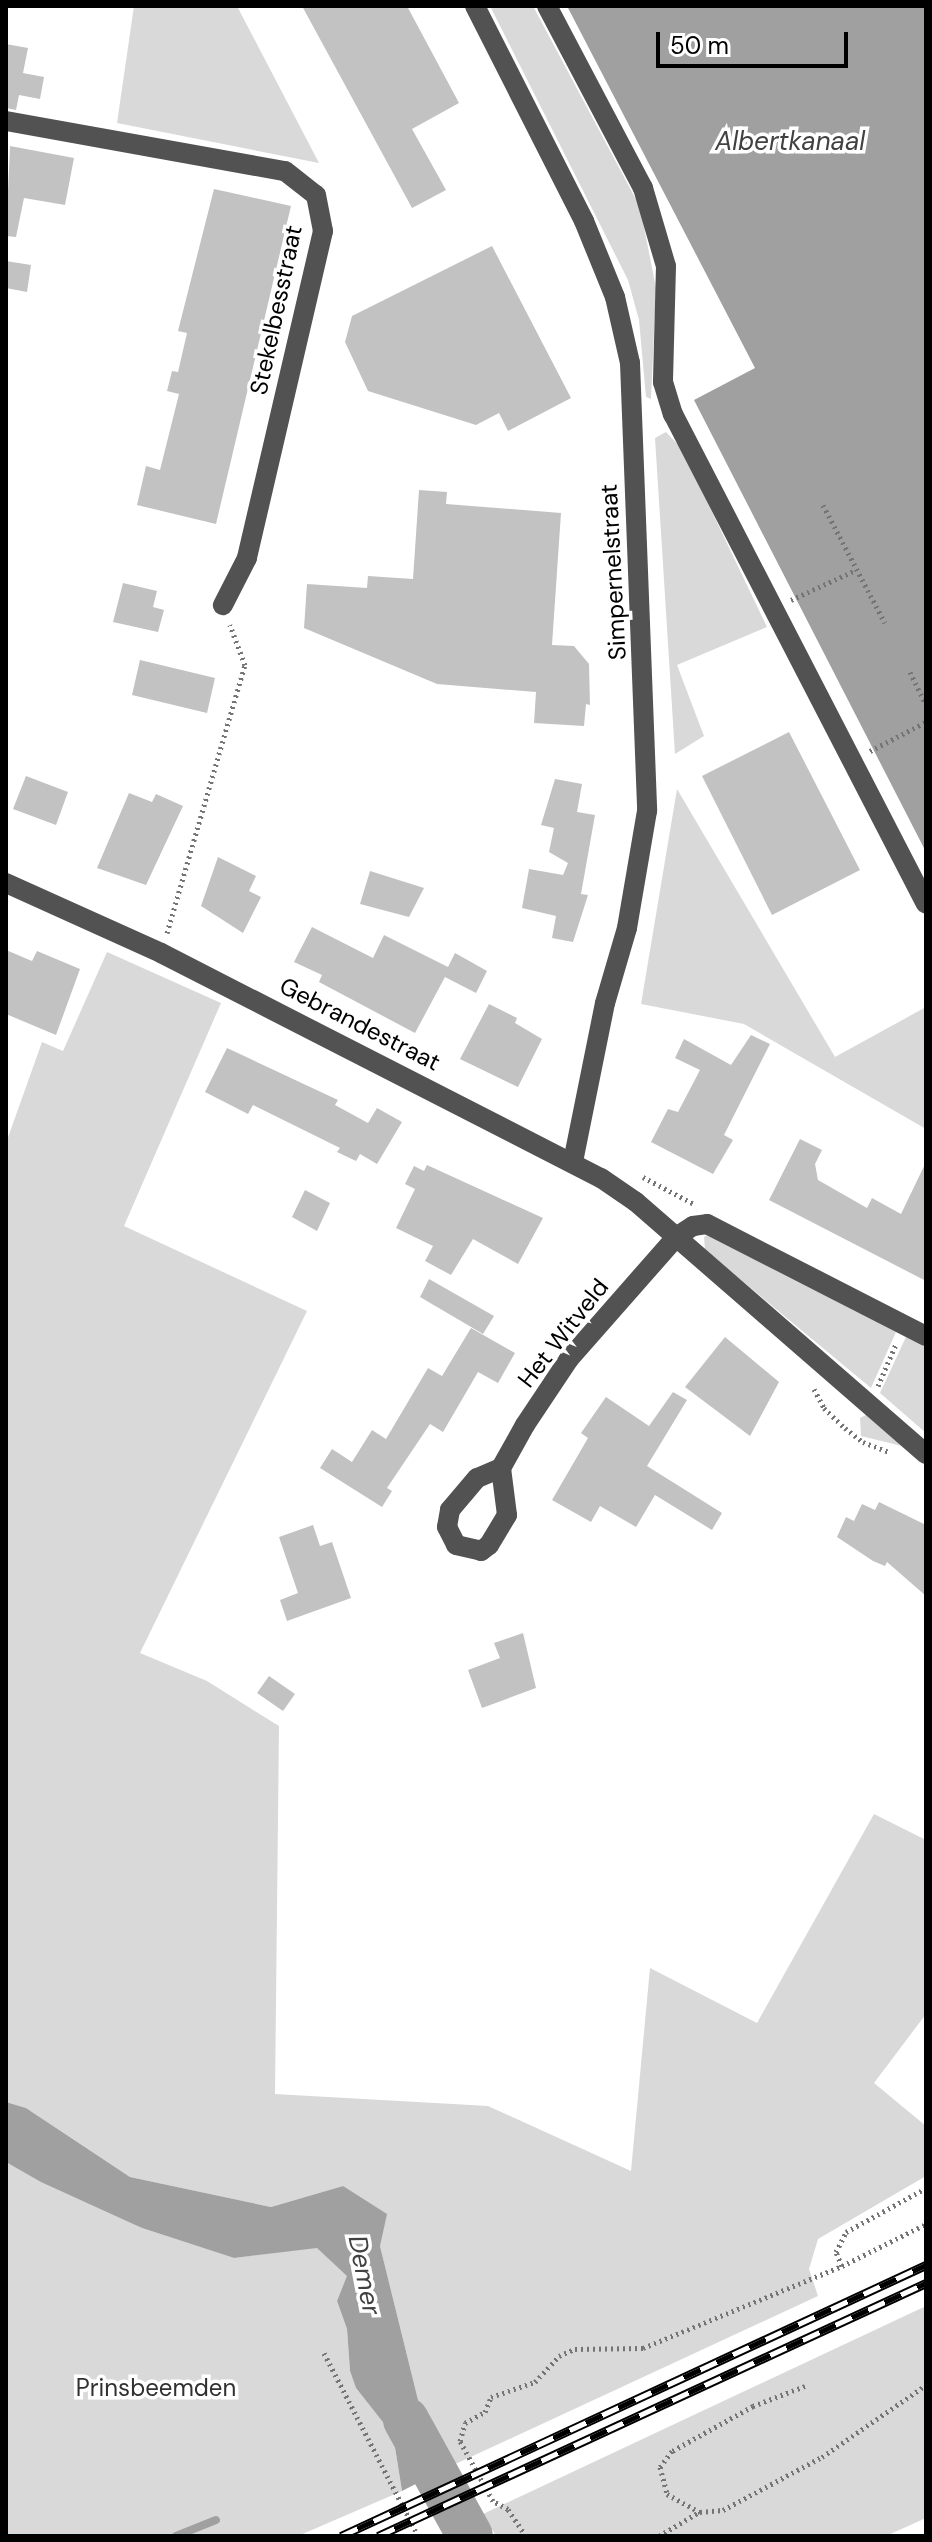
<!DOCTYPE html>
<style>
body{margin:0}
#map{position:relative;width:932px;height:2542px;overflow:hidden;background:#fff;font-family:"DM Sans",sans-serif}
div>[style]{position:absolute}
.green>*{inset:0;background:#d9d9d9}
.water>*{inset:0;background:#a0a0a0}
.stream>*{height:8px;margin:-4px;padding:0 4px;transform-origin:4px;border-radius:4px;background:#a0a0a0}
.river>*{height:46px;margin:-23px;padding:0 23px;transform-origin:23px;border-radius:23px;background:#a0a0a0}
.building>*{inset:0;background:#c2c2c2}
.path>*{height:5px;margin-top:-2.5px;transform-origin:0;background:repeating-linear-gradient(90deg,#747474 0 2px,transparent 0 6px)}
.minor>*{height:20px;margin:-10px;padding:0 10px;transform-origin:10px;border-radius:10px;background:#525252}
.rail>*{height:9px;margin-top:-4.5px;transform-origin:0;background:repeating-linear-gradient(90deg,#fff 0 18px,#000 0 36px);box-sizing:border-box;border-block:2px solid #000}
span{translate:-50% -50%;white-space:nowrap;text-align:center;line-height:1.15;-webkit-text-stroke:7px #fff;paint-order:stroke}
.street-label{font-size:24px;color:#000}
.park-label{font-size:24px;color:#303030}
.water-label{font-size:26px;color:#414141;font-style:italic}
.frame{position:absolute;inset:0;border:8px solid #000;pointer-events:none}
.scale{position:absolute;left:656px;top:32px;width:192px;height:36px;box-sizing:border-box;border:4px solid #000;border-top:0;padding-left:10px;font-size:24px;line-height:28px;white-space:nowrap;color:#000;-webkit-text-stroke:6px #fff;paint-order:stroke}
</style>
<div id="map">
<div class="green">
<div style="clip-path:polygon(134px 6px,237px 6px,319px 163px,117px 123px)"></div>
<div style="clip-path:polygon(490px 6px,533px 6px,640px 207px,656px 288px,651px 399px,646px 397px,639px 320px,628px 280px)"></div>
<div style="clip-path:polygon(666px 432px,682px 449px,767px 627px,677px 665px,704px 736px,675px 754px,655px 438px)"></div>
<div style="clip-path:polygon(677px 789px,835px 1057px,926px 1007px,926px 1129px,744px 1024px,641px 1004px)"></div>
<div style="clip-path:polygon(107px 952px,221px 1003px,124px 1226px,307px 1311px,140px 1653px,207px 1681px,279px 1726px,275px 2094px,488px 2106px,631px 2171px,650px 1968px,757px 2023px,874px 1814px,926px 1840px,926px 2014px,874px 2083px,926px 2126px,926px 2176px,818px 2239px,809px 2269px,818px 2296px,449px 2467px,422px 2416px,380px 2246px,343px 2186px,271px 2207px,130px 2177px,26px 2108px,6px 2102px,6px 1143px,42px 1042px,63px 1051px)"></div>
<div style="clip-path:polygon(710px 1233px,896px 1332px,871px 1388px,705px 1250px,704px 1237px)"></div>
<div style="clip-path:polygon(906px 1337px,926px 1347px,926px 1433px,880px 1393px)"></div>
<div style="clip-path:polygon(866px 1415px,902px 1446px,861px 1436px,860px 1418px)"></div>
<div style="clip-path:polygon(6px 2162px,142px 2228px,234px 2258px,317px 2247px,348px 2276px,337px 2301px,347px 2329px,350px 2371px,356px 2388px,393px 2435px,402px 2491px,298px 2536px,6px 2536px)"></div>
<div style="clip-path:polygon(926px 2306px,926px 2518px,886px 2536px,496px 2536px,483px 2514px)"></div>
</div>
<div class="water">
<div style="clip-path:polygon(567px 6px,926px 6px,926px 852px,694px 400px,755px 368px)"></div>
<div style="clip-path:polygon(6px 2102px,26px 2108px,130px 2177px,271px 2207px,343px 2186px,387px 2214px,380px 2246px,422px 2416px,449px 2467px,402px 2491px,393px 2435px,356px 2388px,350px 2371px,347px 2329px,337px 2301px,347px 2276px,317px 2248px,234px 2258px,142px 2228px,41px 2182px,6px 2162px)"></div>
</div>
<div class="stream">
<div style="left:176px;top:2536px;width:43px;rotate:-21.8deg"></div>
</div>
<div class="river">
<div style="left:406px;top:2420px;width:132px;rotate:61.1deg"></div>
</div>
<div class="building">
<div style="clip-path:polygon(302px 6px,407px 6px,459px 103px,412px 129px,446px 190px,412px 208px)"></div>
<div style="clip-path:polygon(6px 44px,28px 48px,23px 73px,44px 77px,40px 99px,19px 95px,16px 110px,6px 108px)"></div>
<div style="clip-path:polygon(10px 146px,74px 158px,65px 205px,24px 198px,16px 237px,6px 236px)"></div>
<div style="clip-path:polygon(214px 189px,291px 206px,216px 524px,137px 505px,146px 466px,160px 470px,179px 394px,167px 391px,172px 371px,178px 372px,187px 333px,178px 331px)"></div>
<div style="clip-path:polygon(492px 246px,571px 398px,508px 431px,499px 413px,476px 425px,368px 391px,345px 342px,352px 316px)"></div>
<div style="clip-path:polygon(6px 261px,31px 265px,27px 292px,6px 288px)"></div>
<div style="clip-path:polygon(419px 490px,447px 492px,446px 504px,561px 513px,552px 645px,574px 646px,589px 664px,590px 705px,586px 704px,584px 726px,534px 723px,536px 692px,437px 684px,304px 628px,307px 584px,367px 588px,368px 576px,413px 579px)"></div>
<div style="clip-path:polygon(123px 583px,157px 591px,153px 607px,164px 610px,158px 632px,113px 622px)"></div>
<div style="clip-path:polygon(140px 660px,215px 678px,207px 713px,132px 695px)"></div>
<div style="clip-path:polygon(789px 732px,860px 870px,772px 915px,702px 776px)"></div>
<div style="clip-path:polygon(26px 776px,68px 792px,56px 825px,13px 809px)"></div>
<div style="clip-path:polygon(555px 779px,582px 784px,577px 812px,595px 815px,581px 894px,588px 895px,573px 942px,552px 938px,556px 916px,522px 908px,529px 869px,563px 875px,568px 863px,549px 852px,554px 828px,541px 825px)"></div>
<div style="clip-path:polygon(129px 793px,152px 802px,156px 794px,183px 806px,146px 885px,97px 868px)"></div>
<div style="clip-path:polygon(218px 857px,256px 876px,249px 891px,261px 897px,243px 933px,201px 906px)"></div>
<div style="clip-path:polygon(370px 871px,424px 888px,409px 917px,360px 904px)"></div>
<div style="clip-path:polygon(312px 927px,373px 958px,384px 935px,448px 967px,455px 953px,487px 971px,476px 993px,445px 977px,415px 1033px,319px 982px,322px 975px,294px 962px)"></div>
<div style="clip-path:polygon(6px 950px,32px 961px,37px 951px,80px 969px,56px 1035px,6px 1014px)"></div>
<div style="clip-path:polygon(489px 1004px,517px 1018px,515px 1023px,542px 1039px,518px 1087px,460px 1059px)"></div>
<div style="clip-path:polygon(751px 1035px,770px 1044px,724px 1135px,733px 1140px,713px 1174px,651px 1142px,668px 1109px,678px 1112px,700px 1070px,675px 1058px,684px 1039px,731px 1065px)"></div>
<div style="clip-path:polygon(227px 1048px,338px 1100px,335px 1105px,368px 1123px,377px 1108px,402px 1122px,377px 1164px,360px 1154px,356px 1161px,337px 1152px,340px 1148px,253px 1105px,248px 1114px,205px 1092px)"></div>
<div style="clip-path:polygon(800px 1139px,822px 1150px,815px 1164px,818px 1180px,867px 1208px,872px 1198px,901px 1214px,926px 1162px,926px 1281px,769px 1200px)"></div>
<div style="clip-path:polygon(427px 1165px,543px 1218px,518px 1264px,473px 1239px,451px 1275px,425px 1261px,433px 1246px,396px 1228px,415px 1189px,405px 1184px,414px 1166px,424px 1171px)"></div>
<div style="clip-path:polygon(305px 1190px,330px 1203px,317px 1231px,292px 1217px)"></div>
<div style="clip-path:polygon(429px 1279px,494px 1316px,483px 1334px,420px 1297px)"></div>
<div style="clip-path:polygon(471px 1328px,515px 1353px,498px 1383px,478px 1372px,443px 1432px,430px 1424px,387px 1488px,392px 1491px,382px 1507px,320px 1468px,332px 1449px,352px 1462px,372px 1430px,386px 1439px,428px 1368px,442px 1376px)"></div>
<div style="clip-path:polygon(725px 1337px,779px 1382px,750px 1436px,685px 1387px)"></div>
<div style="clip-path:polygon(673px 1392px,687px 1400px,647px 1466px,722px 1513px,712px 1530px,655px 1495px,636px 1527px,600px 1506px,591px 1522px,552px 1500px,588px 1438px,581px 1433px,606px 1397px,649px 1426px)"></div>
<div style="clip-path:polygon(879px 1502px,926px 1525px,926px 1596px,887px 1562px,885px 1566px,873px 1561px,837px 1537px,846px 1517px,854px 1521px,862px 1504px,875px 1510px)"></div>
<div style="clip-path:polygon(313px 1525px,320px 1546px,332px 1542px,351px 1598px,287px 1621px,280px 1600px,298px 1593px,279px 1537px)"></div>
<div style="clip-path:polygon(523px 1633px,536px 1688px,482px 1708px,468px 1670px,500px 1658px,494px 1643px)"></div>
<div style="clip-path:polygon(269px 1676px,295px 1694px,283px 1711px,257px 1693px)"></div>
</div>
<div class="path">
<div style="left:823px;top:505px;width:133px;rotate:62.3deg"></div>
<div style="left:791px;top:600px;width:72px;rotate:-24.8deg"></div>
<div style="left:910px;top:672px;width:37px;rotate:64deg"></div>
<div style="left:870px;top:751px;width:63px;rotate:-27.4deg"></div>
<div style="left:167px;top:933px;width:279px;rotate:-73.8deg"></div>
<div style="left:245px;top:665px;width:43px;rotate:-110.6deg"></div>
<div style="left:643px;top:1177px;width:58px;rotate:27.9deg"></div>
<div style="left:878px;top:1386px;width:46px;rotate:-66.8deg"></div>
<div style="left:814px;top:1389px;width:21px;rotate:62deg"></div>
<div style="left:824px;top:1408px;width:29px;rotate:44deg"></div>
<div style="left:845px;top:1428px;width:23px;rotate:38deg"></div>
<div style="left:863px;top:1442px;width:28px;rotate:21deg"></div>
<div style="left:842px;top:2266px;width:15px;rotate:-113deg"></div>
<div style="left:836px;top:2252px;width:22px;rotate:-63deg"></div>
<div style="left:846px;top:2232px;width:91px;rotate:-28.8deg"></div>
<div style="left:324px;top:2353px;width:206px;rotate:62.8deg"></div>
<div style="left:805px;top:2386px;width:56px;rotate:159deg"></div>
<div style="left:753px;top:2406px;width:93px;rotate:150.9deg"></div>
<div style="left:672px;top:2451px;width:20px;rotate:127deg"></div>
<div style="left:660px;top:2467px;width:28px;rotate:75deg"></div>
<div style="left:667px;top:2494px;width:38px;rotate:29deg"></div>
<div style="left:700px;top:2512px;width:23px;rotate:-5deg"></div>
<div style="left:723px;top:2510px;width:112px;rotate:-28.2deg"></div>
<div style="left:822px;top:2457px;width:126px;rotate:-34.7deg"></div>
<div style="left:526px;top:2536px;width:32px;rotate:-124deg"></div>
<div style="left:508px;top:2509px;width:17px;rotate:-152deg"></div>
<div style="left:493px;top:2501px;width:68px;rotate:-118.8deg"></div>
<div style="left:460px;top:2441px;width:19px;rotate:-74deg"></div>
<div style="left:465px;top:2423px;width:23px;rotate:-29deg"></div>
<div style="left:485px;top:2412px;width:16px;rotate:-68deg"></div>
<div style="left:491px;top:2397px;width:46px;rotate:-18.8deg"></div>
<div style="left:535px;top:2382px;width:35px;rotate:-47deg"></div>
<div style="left:559px;top:2356px;width:17px;rotate:-24deg"></div>
<div style="left:575px;top:2349px;width:68px;rotate:-0.8deg"></div>
<div style="left:643px;top:2348px;width:215px;rotate:-22.4deg"></div>
<div style="left:842px;top:2266px;width:94px;rotate:-26.6deg"></div>
<div style="left:659px;top:2536px;width:47px;rotate:-31deg"></div>
</div>
<div class="minor">
<div style="left:475px;top:6px;width:241px;rotate:63.1deg"></div>
<div style="left:584px;top:221px;width:82px;rotate:67.8deg"></div>
<div style="left:615px;top:297px;width:68px;rotate:77.2deg"></div>
<div style="left:630px;top:363px;width:448px;rotate:87.8deg"></div>
<div style="left:647px;top:811px;width:119px;rotate:99.7deg"></div>
<div style="left:627px;top:928px;width:78px;rotate:106.3deg"></div>
<div style="left:605px;top:1003px;width:162px;rotate:101.4deg"></div>
<div style="left:547px;top:6px;width:206px;rotate:62.2deg"></div>
<div style="left:643px;top:188px;width:81px;rotate:73.6deg"></div>
<div style="left:666px;top:266px;width:116px;rotate:91.5deg"></div>
<div style="left:663px;top:382px;width:34px;rotate:73deg"></div>
<div style="left:673px;top:414px;width:551px;rotate:62.69deg"></div>
<div style="left:6px;top:121px;width:283px;rotate:10.2deg"></div>
<div style="left:285px;top:171px;width:39px;rotate:38deg"></div>
<div style="left:316px;top:195px;width:37px;rotate:79deg"></div>
<div style="left:323px;top:231px;width:336px;rotate:103.1deg"></div>
<div style="left:247px;top:558px;width:53px;rotate:117.1deg"></div>
<div style="left:6px;top:883px;width:170px;rotate:24.3deg"></div>
<div style="left:161px;top:953px;width:494px;rotate:27.1deg"></div>
<div style="left:601px;top:1178px;width:42px;rotate:34.4deg"></div>
<div style="left:636px;top:1202px;width:384px;rotate:41deg"></div>
<div style="left:501px;top:1468px;width:26px;rotate:157deg"></div>
<div style="left:477px;top:1478px;width:42px;rotate:130.2deg"></div>
<div style="left:450px;top:1510px;width:17px;rotate:100deg"></div>
<div style="left:447px;top:1527px;width:20px;rotate:63deg"></div>
<div style="left:456px;top:1545px;width:26px;rotate:13deg"></div>
<div style="left:481px;top:1551px;width:10px;rotate:-37deg"></div>
<div style="left:489px;top:1545px;width:35px;rotate:-59deg"></div>
<div style="left:507px;top:1515px;width:47px;rotate:-97.3deg"></div>
<div style="left:501px;top:1468px;width:49px;rotate:-60.8deg"></div>
<div style="left:525px;top:1425px;width:79px;rotate:-56.3deg"></div>
<div style="left:569px;top:1359px;width:162px;rotate:-48.7deg"></div>
<div style="left:676px;top:1237px;width:20px;rotate:-33deg"></div>
<div style="left:693px;top:1226px;width:14px;rotate:-8deg"></div>
<div style="left:707px;top:1224px;width:246px;rotate:27.1deg"></div>
</div>
<div class="rail">
<div style="left:341px;top:2536px;width:645px;rotate:-24.86deg"></div>
<div style="left:378px;top:2536px;width:604px;rotate:-24.78deg"></div>
</div>
<div class="street-label">
<span style="left:276px;top:310px;rotate:-78deg">Stekelbesstraat</span>
<span style="left:613px;top:572px;rotate:-93deg">Simpernelstraat</span>
<span style="left:360px;top:1024px;rotate:27deg">Gebrandestraat</span>
<span style="left:563px;top:1333px;rotate:-52deg">Het Witveld</span>
</div>
<div class="park-label">
<span style="left:156px;top:2388px">Prinsbeemden</span>
</div>
<div class="water-label">
<span style="left:790px;top:142px">Albertkanaal</span>
<span style="left:364px;top:2275px;rotate:79deg">Demer</span>
</div>
<div class="frame"></div>
<div class="scale">50 m</div>
</div>
